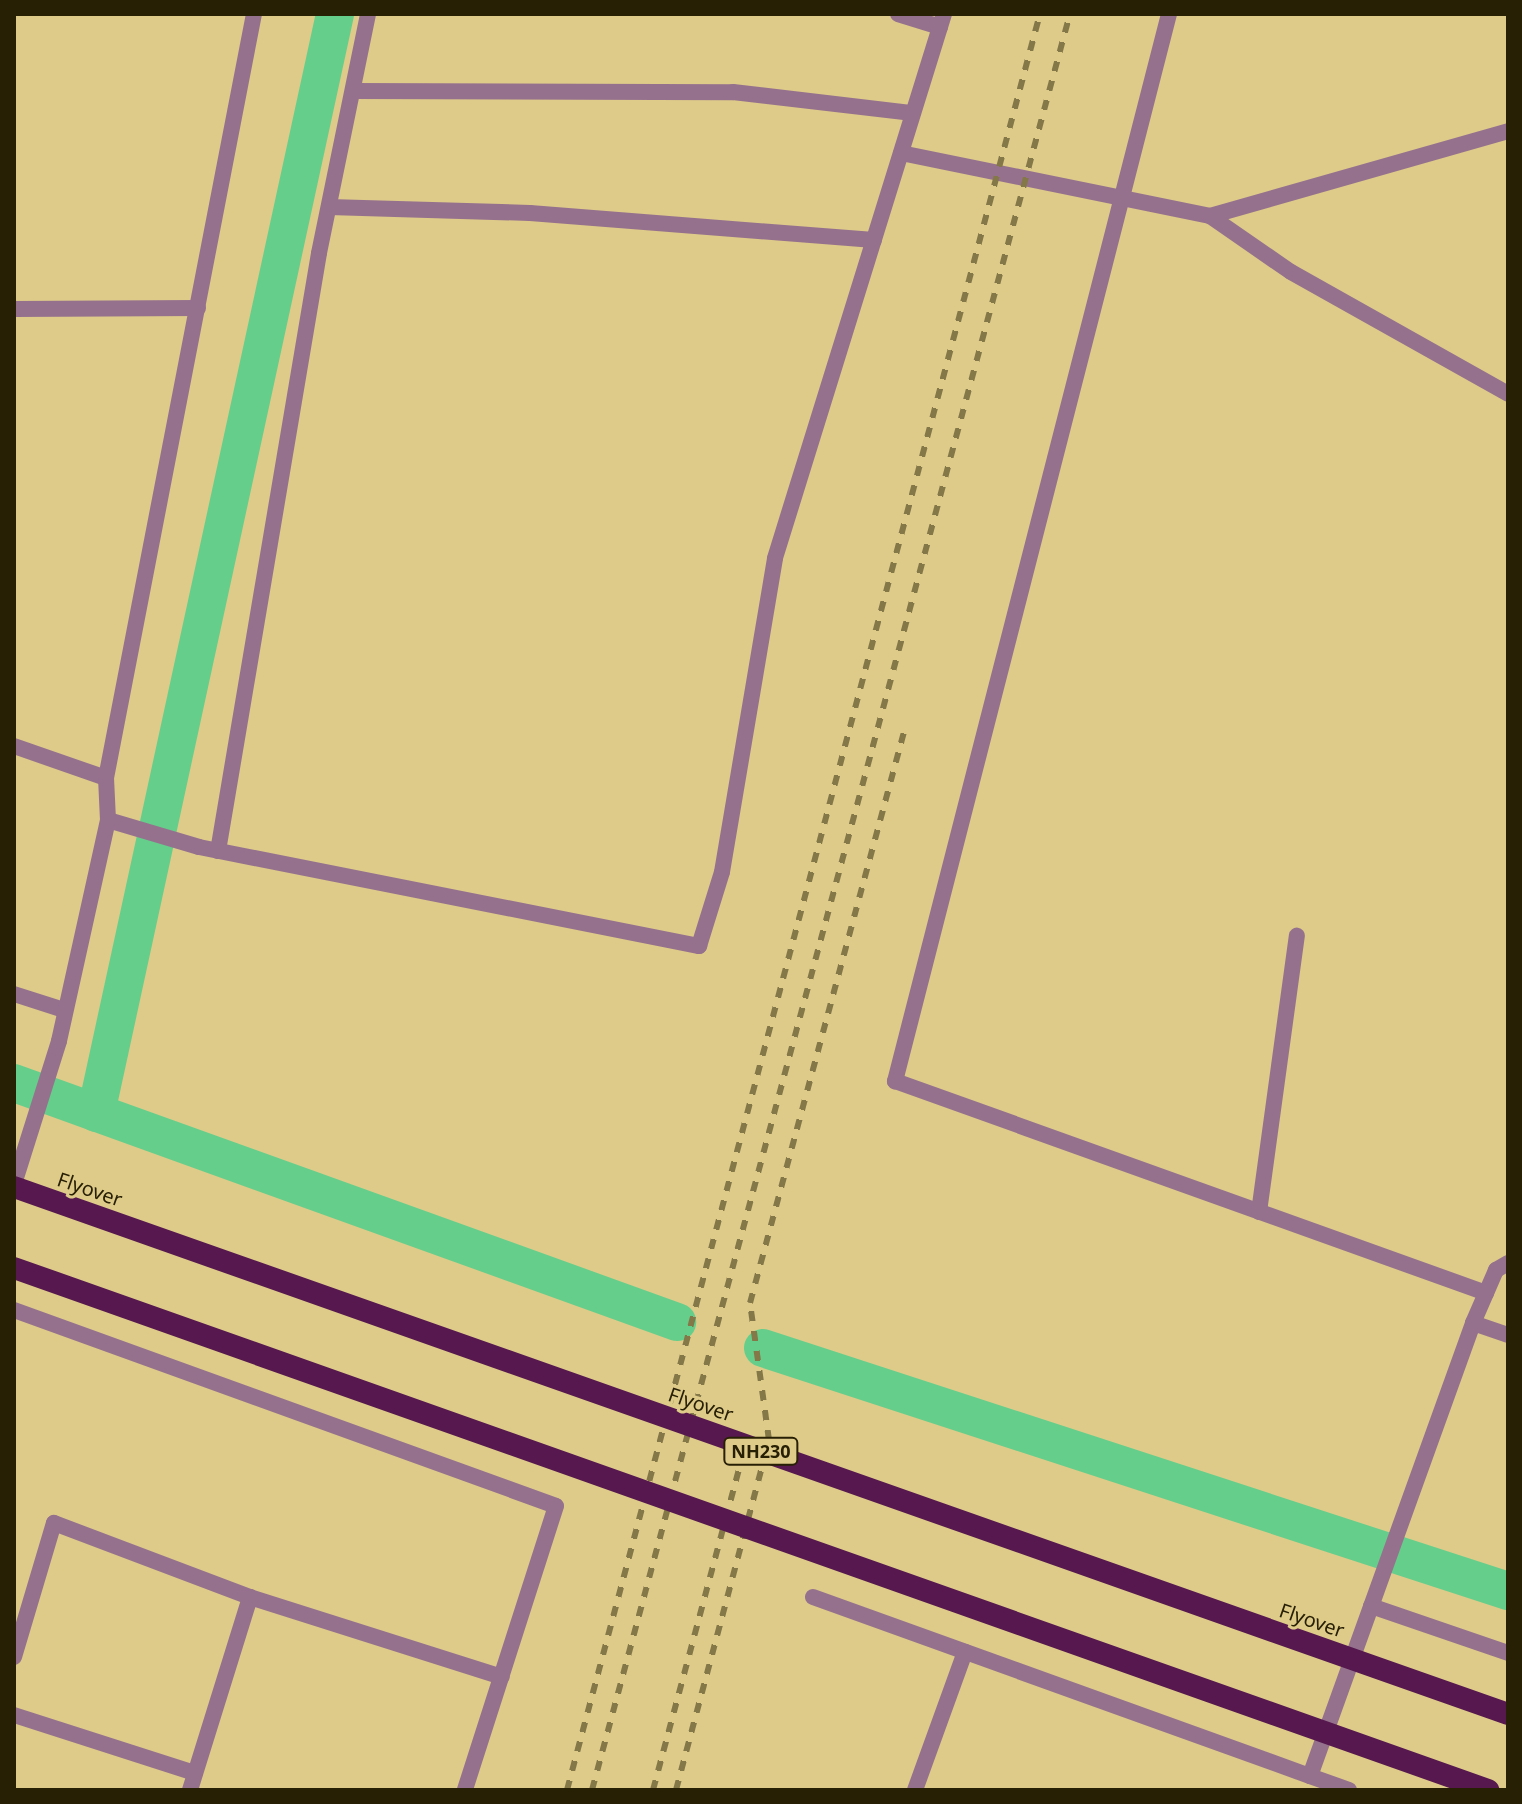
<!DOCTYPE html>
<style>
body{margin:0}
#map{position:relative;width:1522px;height:1804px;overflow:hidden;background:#decb89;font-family:"Noto Sans",sans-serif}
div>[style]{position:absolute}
.canal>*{height:38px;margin:-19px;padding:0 19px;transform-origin:19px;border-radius:19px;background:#66ce8b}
.minor>*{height:16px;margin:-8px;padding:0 8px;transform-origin:8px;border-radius:8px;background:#96718e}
.tertiary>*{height:16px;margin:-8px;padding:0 8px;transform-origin:8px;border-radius:8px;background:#96718e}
.rail>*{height:6px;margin-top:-3px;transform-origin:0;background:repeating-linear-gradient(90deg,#847748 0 10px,transparent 0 20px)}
.trunk-bridge>*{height:22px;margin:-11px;padding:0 11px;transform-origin:11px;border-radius:11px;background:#56184e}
span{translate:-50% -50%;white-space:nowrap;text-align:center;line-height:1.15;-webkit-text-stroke:6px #decb89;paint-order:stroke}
.shield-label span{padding:2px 6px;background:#decb89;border:2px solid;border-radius:6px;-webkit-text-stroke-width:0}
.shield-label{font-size:18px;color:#282005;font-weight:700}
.street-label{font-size:20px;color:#282005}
.frame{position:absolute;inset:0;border:16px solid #282005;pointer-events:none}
</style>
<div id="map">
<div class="canal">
<div style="left:14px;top:1083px;width:705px;rotate:19.82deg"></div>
<div style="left:96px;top:1113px;width:1125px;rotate:-77.73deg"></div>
<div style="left:763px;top:1348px;width:784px;rotate:18.07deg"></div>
</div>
<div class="minor">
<div style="left:898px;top:14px;width:44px;rotate:17.2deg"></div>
<div style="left:1169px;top:14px;width:1102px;rotate:104.4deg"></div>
<div style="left:895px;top:1081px;width:628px;rotate:19.73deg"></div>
<div style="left:353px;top:91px;width:380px;rotate:0.2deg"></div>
<div style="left:733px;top:92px;width:181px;rotate:6.7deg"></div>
<div style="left:901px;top:153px;width:315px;rotate:11.5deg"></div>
<div style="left:1210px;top:216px;width:310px;rotate:-15.9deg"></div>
<div style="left:329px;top:207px;width:201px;rotate:1.7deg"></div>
<div style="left:530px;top:213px;width:345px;rotate:4.5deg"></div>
<div style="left:1210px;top:216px;width:98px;rotate:34.7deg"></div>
<div style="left:1291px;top:272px;width:249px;rotate:29.3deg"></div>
<div style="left:14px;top:309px;width:184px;rotate:-0.3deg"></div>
<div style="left:14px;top:746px;width:97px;rotate:19.2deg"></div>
<div style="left:108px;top:820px;width:95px;rotate:16.5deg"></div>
<div style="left:199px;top:847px;width:510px;rotate:11.2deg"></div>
<div style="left:699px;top:946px;width:77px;rotate:-72.7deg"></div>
<div style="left:722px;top:872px;width:318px;rotate:-80.4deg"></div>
<div style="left:775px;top:558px;width:570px;rotate:-72.74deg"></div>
<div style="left:218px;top:851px;width:606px;rotate:-80.41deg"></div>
<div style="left:319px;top:253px;width:244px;rotate:-78.4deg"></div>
<div style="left:14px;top:994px;width:52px;rotate:17.7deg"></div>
<div style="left:1259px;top:1212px;width:279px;rotate:-82.2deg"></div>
<div style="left:1473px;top:1323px;width:37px;rotate:19deg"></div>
<div style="left:813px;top:1597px;width:528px;rotate:19.81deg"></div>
<div style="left:14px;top:1657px;width:140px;rotate:-73.4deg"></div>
<div style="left:54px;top:1523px;width:210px;rotate:20.7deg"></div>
<div style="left:250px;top:1597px;width:264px;rotate:17.6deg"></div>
<div style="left:14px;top:1715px;width:190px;rotate:17.8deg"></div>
<div style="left:190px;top:1790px;width:202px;rotate:-72.7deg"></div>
<div style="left:915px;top:1790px;width:147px;rotate:-70.1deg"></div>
</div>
<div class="tertiary">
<div style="left:14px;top:1184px;width:150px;rotate:-72.5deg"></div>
<div style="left:59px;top:1041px;width:226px;rotate:-77.5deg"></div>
<div style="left:108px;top:820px;width:42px;rotate:-92.7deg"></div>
<div style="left:106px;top:778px;width:778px;rotate:-79.04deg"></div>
<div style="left:14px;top:1310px;width:576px;rotate:19.88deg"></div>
<div style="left:556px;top:1506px;width:298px;rotate:107.8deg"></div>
<div style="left:1371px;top:1606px;width:145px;rotate:18.9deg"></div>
<div style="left:1349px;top:1790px;width:41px;rotate:-160.3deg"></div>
<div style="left:1310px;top:1776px;width:481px;rotate:-70.2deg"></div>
<div style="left:1473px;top:1323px;width:58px;rotate:-66.5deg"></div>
<div style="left:1496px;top:1270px;width:14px;rotate:-30deg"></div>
</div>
<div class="rail">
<div style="left:567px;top:1790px;width:1838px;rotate:-75.09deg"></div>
<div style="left:592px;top:1790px;width:1839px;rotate:-74.94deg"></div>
<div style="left:653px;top:1790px;width:348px;rotate:-75deg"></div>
<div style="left:676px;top:1790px;width:362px;rotate:-75.1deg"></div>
<div style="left:769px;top:1440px;width:138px;rotate:-97.9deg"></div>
<div style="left:750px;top:1303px;width:591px;rotate:-74.91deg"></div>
</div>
<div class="trunk-bridge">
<div style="left:14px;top:1187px;width:1584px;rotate:19.43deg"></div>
<div style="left:14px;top:1268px;width:1564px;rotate:19.5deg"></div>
</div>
<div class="shield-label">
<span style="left:761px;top:1451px">NH230</span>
</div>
<div class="street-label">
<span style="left:90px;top:1189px;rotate:19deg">Flyover</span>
<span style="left:701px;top:1404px;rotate:19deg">Flyover</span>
<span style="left:1312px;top:1620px;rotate:19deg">Flyover</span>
</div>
<div class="frame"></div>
</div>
